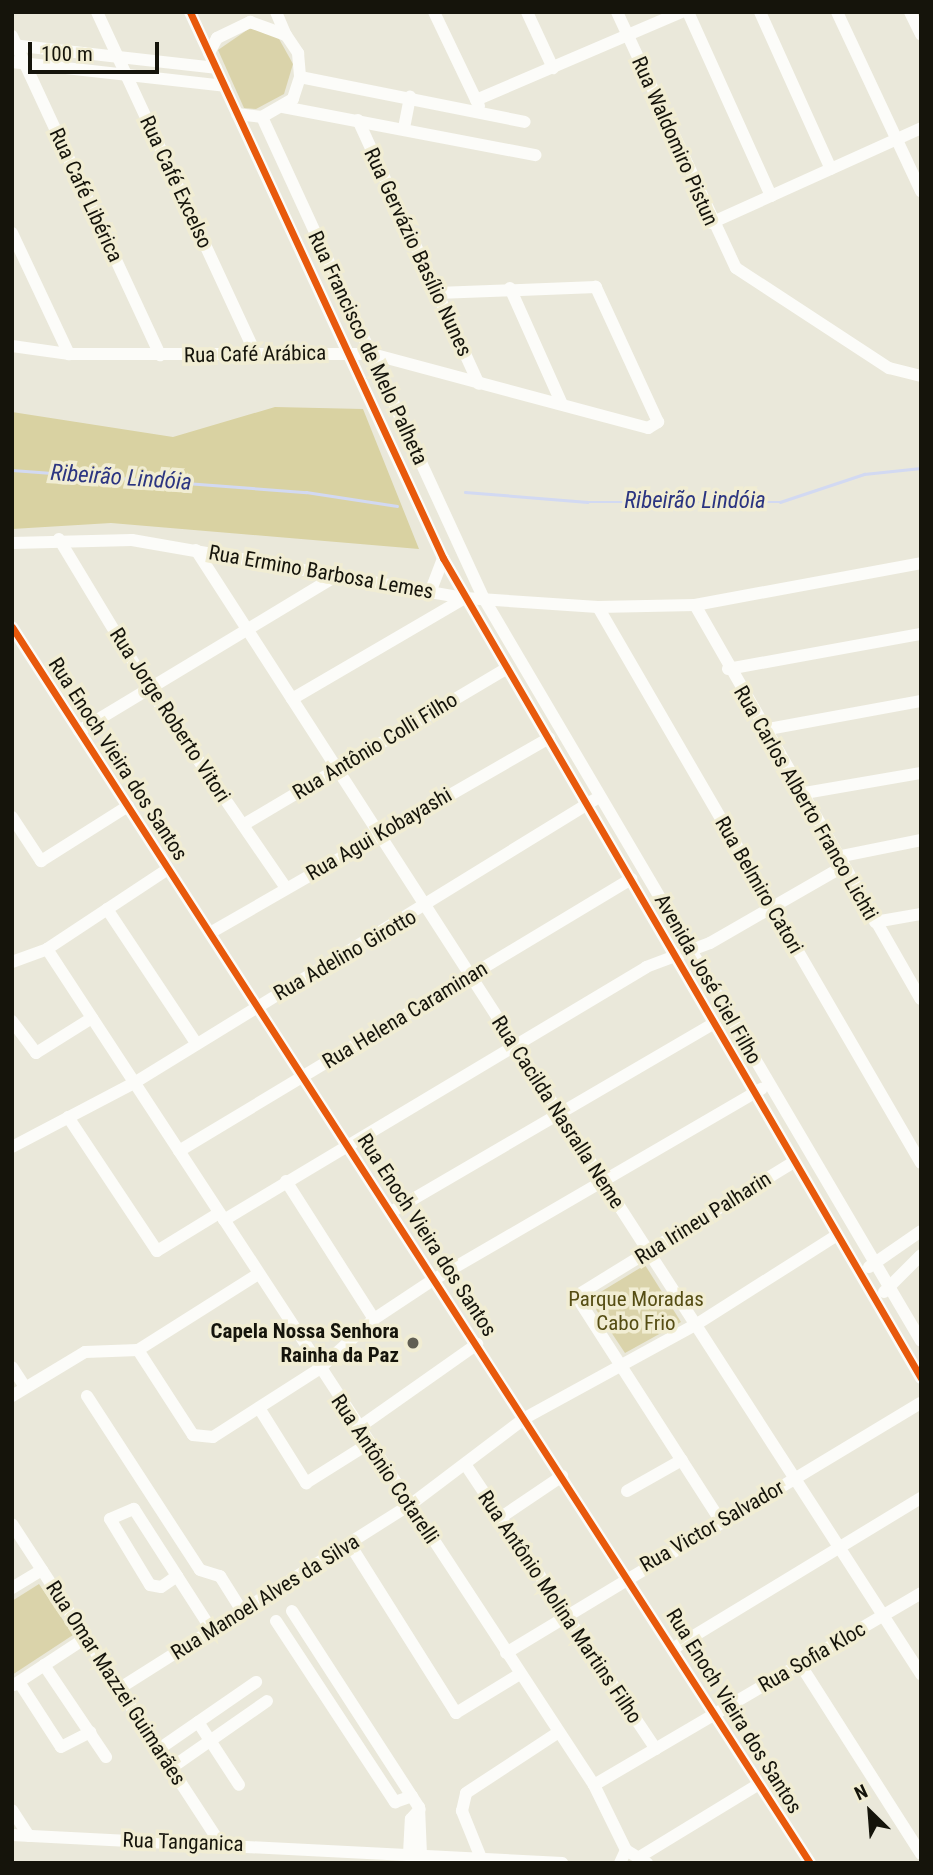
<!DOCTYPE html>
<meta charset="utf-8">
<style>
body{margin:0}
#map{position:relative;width:933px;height:1875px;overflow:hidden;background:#eae8da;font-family:"Roboto Condensed",sans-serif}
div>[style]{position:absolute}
.green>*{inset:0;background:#dad3aa}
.forest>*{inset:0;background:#d9d2a2}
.stream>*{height:2.5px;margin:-1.25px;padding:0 1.25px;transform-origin:1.25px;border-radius:1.25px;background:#d2d9f2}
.minor>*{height:12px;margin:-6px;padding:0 6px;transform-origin:6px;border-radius:6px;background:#fcfcf9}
.rail>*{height:5px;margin-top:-2.5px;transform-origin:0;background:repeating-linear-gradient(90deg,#f1edd3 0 8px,#d2d2ce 0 16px);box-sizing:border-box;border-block:2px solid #d2d2ce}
.cycleway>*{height:7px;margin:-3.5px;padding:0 3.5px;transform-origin:3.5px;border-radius:3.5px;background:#e8590c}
.dots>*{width:19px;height:19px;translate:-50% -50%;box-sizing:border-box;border:4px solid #f1edd3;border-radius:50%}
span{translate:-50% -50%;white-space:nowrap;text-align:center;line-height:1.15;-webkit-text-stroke:7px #f1edd3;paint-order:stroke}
.street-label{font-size:21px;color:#15140b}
.park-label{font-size:21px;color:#554d13}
.poi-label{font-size:21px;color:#15140b;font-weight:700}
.right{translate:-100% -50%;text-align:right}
.water-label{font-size:23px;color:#2c3581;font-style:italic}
.frame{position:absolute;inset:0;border:14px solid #15140b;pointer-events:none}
.north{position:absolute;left:835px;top:1777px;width:70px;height:70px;-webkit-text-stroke:5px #f1edd3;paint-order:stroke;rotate:335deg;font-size:19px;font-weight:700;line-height:28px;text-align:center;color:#15140b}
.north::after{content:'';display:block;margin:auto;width:24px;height:32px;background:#15140b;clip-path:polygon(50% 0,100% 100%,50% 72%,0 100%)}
.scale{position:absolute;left:28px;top:42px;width:131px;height:32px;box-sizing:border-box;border:4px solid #15140b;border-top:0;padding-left:9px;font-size:21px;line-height:24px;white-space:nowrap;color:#15140b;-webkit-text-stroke:5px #f1edd3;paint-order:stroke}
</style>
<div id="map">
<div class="green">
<div style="clip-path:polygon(250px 28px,278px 37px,293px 64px,284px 94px,256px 109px,244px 108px,218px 50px)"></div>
<div style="clip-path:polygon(645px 1265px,681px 1322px,625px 1353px,589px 1299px)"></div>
<div style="clip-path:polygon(39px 1584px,73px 1635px,12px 1675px,12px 1601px)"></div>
</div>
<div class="forest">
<div style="clip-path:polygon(275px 407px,363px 409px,419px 549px,111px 523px,12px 529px,12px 412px,173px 437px)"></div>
</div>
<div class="stream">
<div style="left:12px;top:470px;width:295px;rotate:4.3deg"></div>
<div style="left:306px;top:492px;width:92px;rotate:8.7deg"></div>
<div style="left:465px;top:492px;width:123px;rotate:4.6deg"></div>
<div style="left:588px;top:502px;width:192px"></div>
<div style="left:780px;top:502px;width:89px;rotate:-18.4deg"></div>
<div style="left:864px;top:474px;width:57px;rotate:-6deg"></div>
</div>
<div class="minor">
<div style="left:97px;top:12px;width:375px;rotate:65.1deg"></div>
<div style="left:190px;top:12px;width:602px;rotate:65.14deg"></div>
<div style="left:443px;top:558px;width:949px;rotate:59.76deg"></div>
<div style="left:276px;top:12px;width:25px;rotate:67deg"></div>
<div style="left:434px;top:12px;width:104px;rotate:64.4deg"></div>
<div style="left:527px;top:12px;width:62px;rotate:65.1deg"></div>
<div style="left:617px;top:12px;width:282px;rotate:65.1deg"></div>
<div style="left:736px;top:268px;width:183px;rotate:33.2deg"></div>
<div style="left:889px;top:368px;width:33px;rotate:14deg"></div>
<div style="left:688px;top:12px;width:202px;rotate:65.7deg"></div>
<div style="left:760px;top:12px;width:172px;rotate:65.7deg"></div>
<div style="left:837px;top:12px;width:198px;rotate:64.9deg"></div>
<div style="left:910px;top:12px;width:25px;rotate:64deg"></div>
<div style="left:12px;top:36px;width:352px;rotate:65.1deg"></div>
<div style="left:12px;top:45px;width:205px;rotate:6.4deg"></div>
<div style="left:209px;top:53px;width:17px;rotate:-62deg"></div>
<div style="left:217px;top:38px;width:37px;rotate:-26deg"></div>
<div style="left:250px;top:22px;width:38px;rotate:20deg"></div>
<div style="left:286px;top:35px;width:22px;rotate:56deg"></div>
<div style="left:298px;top:53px;width:24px;rotate:85deg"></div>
<div style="left:300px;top:77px;width:23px;rotate:108deg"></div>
<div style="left:293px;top:99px;width:36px;rotate:150deg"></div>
<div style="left:262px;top:117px;width:25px;rotate:-173deg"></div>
<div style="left:12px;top:62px;width:214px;rotate:6.4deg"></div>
<div style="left:300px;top:77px;width:229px;rotate:11.3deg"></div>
<div style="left:476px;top:100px;width:223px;rotate:-23.2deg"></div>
<div style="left:283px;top:107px;width:257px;rotate:10.8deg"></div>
<div style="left:262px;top:117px;width:528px;rotate:65.28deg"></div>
<div style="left:483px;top:597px;width:863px;rotate:59.51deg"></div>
<div style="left:358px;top:120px;width:290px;rotate:65.4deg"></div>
<div style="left:404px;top:128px;width:32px;rotate:-79deg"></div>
<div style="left:711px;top:223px;width:230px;rotate:-24.3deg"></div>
<div style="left:12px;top:233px;width:134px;rotate:64.8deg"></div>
<div style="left:510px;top:288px;width:127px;rotate:65.9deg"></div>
<div style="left:12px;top:346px;width:58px;rotate:8deg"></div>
<div style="left:69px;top:354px;width:303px"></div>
<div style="left:372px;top:354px;width:286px;rotate:15deg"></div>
<div style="left:648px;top:428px;width:12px;rotate:-31deg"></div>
<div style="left:658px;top:422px;width:149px;rotate:-114.7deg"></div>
<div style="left:596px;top:287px;width:159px;rotate:177.8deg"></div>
<div style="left:59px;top:539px;width:174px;rotate:58.9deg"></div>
<div style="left:149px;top:688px;width:242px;rotate:55.6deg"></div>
<div style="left:12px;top:543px;width:120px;rotate:-1.4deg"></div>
<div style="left:132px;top:540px;width:338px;rotate:9.9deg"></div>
<div style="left:465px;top:598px;width:133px;rotate:3.9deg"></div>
<div style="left:598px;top:607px;width:97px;rotate:-1.2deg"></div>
<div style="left:695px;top:605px;width:230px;rotate:-10.5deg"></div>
<div style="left:196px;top:550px;width:1338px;rotate:57.18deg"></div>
<div style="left:431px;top:590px;width:34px;rotate:-69deg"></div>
<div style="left:695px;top:605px;width:454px;rotate:60.2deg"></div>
<div style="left:598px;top:607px;width:643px;rotate:59.85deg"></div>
<div style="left:12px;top:627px;width:1471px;rotate:57.15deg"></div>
<div style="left:728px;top:669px;width:196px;rotate:-10.3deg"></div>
<div style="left:292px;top:699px;width:200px;rotate:-30.3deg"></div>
<div style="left:763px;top:730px;width:161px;rotate:-10.4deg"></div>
<div style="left:79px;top:731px;width:302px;rotate:-31.1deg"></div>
<div style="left:799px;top:794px;width:124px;rotate:-9.8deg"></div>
<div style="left:12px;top:817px;width:53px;rotate:56.6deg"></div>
<div style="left:41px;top:861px;width:103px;rotate:-32.3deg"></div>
<div style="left:243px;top:825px;width:307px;rotate:-30.7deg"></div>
<div style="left:837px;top:857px;width:86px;rotate:-11.4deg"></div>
<div style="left:107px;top:909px;width:161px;rotate:56.4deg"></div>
<div style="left:875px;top:922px;width:47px;rotate:-9.9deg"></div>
<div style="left:210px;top:933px;width:391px;rotate:-29.9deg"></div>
<div style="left:47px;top:949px;width:999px;rotate:56.8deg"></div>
<div style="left:594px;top:1785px;width:72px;rotate:63.8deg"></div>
<div style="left:12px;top:962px;width:37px;rotate:-20deg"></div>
<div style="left:47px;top:949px;width:145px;rotate:-33.5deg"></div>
<div style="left:12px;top:1021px;width:40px;rotate:53deg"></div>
<div style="left:36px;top:1053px;width:66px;rotate:-32deg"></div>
<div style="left:68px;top:1117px;width:161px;rotate:56.4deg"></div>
<div style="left:157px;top:1251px;width:73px;rotate:-31.5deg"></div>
<div style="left:12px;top:1147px;width:138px;rotate:-27.7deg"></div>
<div style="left:134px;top:1083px;width:540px;rotate:-31.6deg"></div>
<div style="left:179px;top:1151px;width:528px;rotate:-31.04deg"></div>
<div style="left:286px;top:1181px;width:164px;rotate:57.5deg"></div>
<div style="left:391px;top:1212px;width:373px;rotate:-30.3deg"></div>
<div style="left:224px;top:1220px;width:492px;rotate:-30.9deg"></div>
<div style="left:646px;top:967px;width:68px;rotate:-20.6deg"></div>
<div style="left:710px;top:943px;width:152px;rotate:-29.9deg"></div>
<div style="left:869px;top:1267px;width:63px;rotate:-34.7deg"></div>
<div style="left:884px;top:1292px;width:52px;rotate:-45deg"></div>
<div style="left:138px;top:1350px;width:101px;rotate:57.1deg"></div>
<div style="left:193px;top:1435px;width:20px;rotate:6deg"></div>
<div style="left:213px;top:1437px;width:126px;rotate:-32.7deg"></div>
<div style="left:319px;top:1369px;width:74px;rotate:-42.3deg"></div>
<div style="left:374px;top:1319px;width:71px;rotate:-33.5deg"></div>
<div style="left:433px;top:1280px;width:380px;rotate:-30.2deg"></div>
<div style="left:12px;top:1367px;width:24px;rotate:57deg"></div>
<div style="left:12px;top:1396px;width:85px;rotate:-31.1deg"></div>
<div style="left:85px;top:1352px;width:53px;rotate:-2.2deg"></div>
<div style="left:138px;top:1350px;width:142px;rotate:-32.3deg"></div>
<div style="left:87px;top:1396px;width:207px;rotate:57deg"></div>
<div style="left:200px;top:1570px;width:21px;rotate:17deg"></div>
<div style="left:220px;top:1576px;width:41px;rotate:57.8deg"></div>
<div style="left:259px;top:1408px;width:89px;rotate:57.9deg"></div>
<div style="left:306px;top:1483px;width:73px;rotate:-32.2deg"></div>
<div style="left:358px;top:1428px;width:146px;rotate:-35.2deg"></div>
<div style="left:465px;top:1464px;width:343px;rotate:56.2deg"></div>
<div style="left:627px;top:1491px;width:63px;rotate:-29.4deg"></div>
<div style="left:500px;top:1518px;width:75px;rotate:-34.1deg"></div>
<div style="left:720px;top:1520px;width:266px;rotate:-122.7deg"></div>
<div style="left:576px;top:1296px;width:256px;rotate:-31.6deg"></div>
<div style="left:12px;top:1524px;width:379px;rotate:56.9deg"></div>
<div style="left:349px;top:1543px;width:201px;rotate:57.8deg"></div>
<div style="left:456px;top:1713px;width:75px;rotate:-31.4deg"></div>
<div style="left:177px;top:1576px;width:19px;rotate:145deg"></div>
<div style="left:161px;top:1587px;width:11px;rotate:-170deg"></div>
<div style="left:150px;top:1585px;width:77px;rotate:-121.2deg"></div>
<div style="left:110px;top:1519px;width:26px;rotate:-23deg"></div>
<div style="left:134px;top:1509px;width:80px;rotate:57.3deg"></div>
<div style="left:177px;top:1576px;width:54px;rotate:57.2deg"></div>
<div style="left:206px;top:1621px;width:11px;rotate:63deg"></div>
<div style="left:12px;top:1588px;width:35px;rotate:-31deg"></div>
<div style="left:292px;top:1611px;width:234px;rotate:57.1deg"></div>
<div style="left:419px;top:1807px;width:47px;rotate:87.6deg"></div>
<div style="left:276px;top:1621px;width:217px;rotate:56.7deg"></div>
<div style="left:395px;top:1802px;width:18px;rotate:-19deg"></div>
<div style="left:674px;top:1648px;width:289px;rotate:-31.3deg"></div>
<div style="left:506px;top:1653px;width:484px;rotate:-31.1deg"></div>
<div style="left:800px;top:1664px;width:225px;rotate:57.5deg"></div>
<div style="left:44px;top:1665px;width:111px;rotate:56deg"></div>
<div style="left:19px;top:1682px;width:77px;rotate:57.1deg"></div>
<div style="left:61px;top:1747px;width:33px;rotate:-27deg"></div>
<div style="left:14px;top:1685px;width:87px;rotate:-33.3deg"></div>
<div style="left:120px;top:1688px;width:343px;rotate:-32.3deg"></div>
<div style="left:410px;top:1505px;width:144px;rotate:-37.1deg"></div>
<div style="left:525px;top:1418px;width:196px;rotate:-28.7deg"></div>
<div style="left:697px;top:1324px;width:166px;rotate:-32.4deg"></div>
<div style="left:198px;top:1722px;width:75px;rotate:56.9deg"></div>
<div style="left:159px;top:1749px;width:118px;rotate:-34.6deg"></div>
<div style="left:171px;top:1768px;width:117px;rotate:-34.9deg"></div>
<div style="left:594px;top:1785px;width:379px;rotate:-30.4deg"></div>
<div style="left:12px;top:1810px;width:31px;rotate:57deg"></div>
<div style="left:12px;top:1835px;width:551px;rotate:2.91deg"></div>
<div style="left:409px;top:1854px;width:35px;rotate:-87deg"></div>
<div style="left:411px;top:1819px;width:13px;rotate:-48deg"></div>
<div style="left:641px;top:1856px;width:138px;rotate:-31.4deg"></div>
<div style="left:481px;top:1858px;width:51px;rotate:-112deg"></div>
<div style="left:462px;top:1811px;width:18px;rotate:-77deg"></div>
<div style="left:466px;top:1793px;width:111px;rotate:-33.3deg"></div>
<div style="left:620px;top:1863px;width:14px;rotate:-65deg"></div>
<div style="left:626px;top:1850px;width:25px;rotate:32deg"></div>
</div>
<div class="rail">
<div style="left:12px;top:1863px;width:6px"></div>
</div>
<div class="cycleway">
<div style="left:190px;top:12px;width:602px;rotate:65.14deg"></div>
<div style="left:443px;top:558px;width:949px;rotate:59.76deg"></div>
<div style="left:12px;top:627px;width:1471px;rotate:57.15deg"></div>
</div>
<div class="dots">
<div style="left:413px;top:1343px;background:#605e53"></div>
</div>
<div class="street-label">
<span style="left:675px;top:141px;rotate:66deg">Rua Waldomiro Pistun</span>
<span style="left:176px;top:182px;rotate:65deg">Rua Café Excelso</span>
<span style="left:86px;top:195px;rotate:65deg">Rua Café Libérica</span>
<span style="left:418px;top:252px;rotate:65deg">Rua Gervázio Basílio Nunes</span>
<span style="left:368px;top:348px;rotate:65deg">Rua Francisco de Melo Palheta</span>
<span style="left:255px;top:354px;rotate:-1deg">Rua Café Arábica</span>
<span style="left:321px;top:572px;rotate:10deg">Rua Ermino Barbosa Lemes</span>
<span style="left:170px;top:715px;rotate:57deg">Rua Jorge Roberto Vitori</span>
<span style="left:375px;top:746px;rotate:-31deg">Rua Antônio Colli Filho</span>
<span style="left:118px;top:759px;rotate:57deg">Rua Enoch Vieira dos Santos</span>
<span style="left:806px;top:803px;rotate:60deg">Rua Carlos Alberto Franco Lichti</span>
<span style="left:379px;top:834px;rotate:-30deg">Rua Agui Kobayashi</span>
<span style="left:759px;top:885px;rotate:60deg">Rua Belmiro Catori</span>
<span style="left:345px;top:955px;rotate:-30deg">Rua Adelino Girotto</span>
<span style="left:708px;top:979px;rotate:60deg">Avenida José Ciel Filho</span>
<span style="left:405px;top:1015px;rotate:-31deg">Rua Helena Caraminan</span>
<span style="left:558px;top:1112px;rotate:57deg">Rua Cacilda Nasralla Neme</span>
<span style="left:703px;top:1218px;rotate:-32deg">Rua Irineu Palharin</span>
<span style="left:427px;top:1235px;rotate:57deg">Rua Enoch Vieira dos Santos</span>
<span style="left:385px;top:1469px;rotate:56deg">Rua Antônio Cotarelli</span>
<span style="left:712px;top:1526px;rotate:-30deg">Rua Victor Salvador</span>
<span style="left:265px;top:1597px;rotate:-32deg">Rua Manoel Alves da Silva</span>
<span style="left:560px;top:1607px;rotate:56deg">Rua Antônio Molina Martins Filho</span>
<span style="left:812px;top:1657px;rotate:-30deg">Rua Sofia Kloc</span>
<span style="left:116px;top:1683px;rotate:57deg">Rua Omar Mazzei Guimarães</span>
<span style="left:734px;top:1711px;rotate:58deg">Rua Enoch Vieira dos Santos</span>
<span style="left:183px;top:1842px;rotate:2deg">Rua Tanganica</span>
</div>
<div class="park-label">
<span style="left:636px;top:1311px">Parque Moradas<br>Cabo Frio</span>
</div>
<div class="poi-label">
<span class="right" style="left:399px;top:1343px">Capela Nossa Senhora<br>Rainha da Paz</span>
</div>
<div class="water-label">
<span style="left:121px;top:478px;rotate:4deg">Ribeirão Lindóia</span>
<span style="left:695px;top:501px">Ribeirão Lindóia</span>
</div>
<div class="frame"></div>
<div class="north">N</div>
<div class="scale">100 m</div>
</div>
